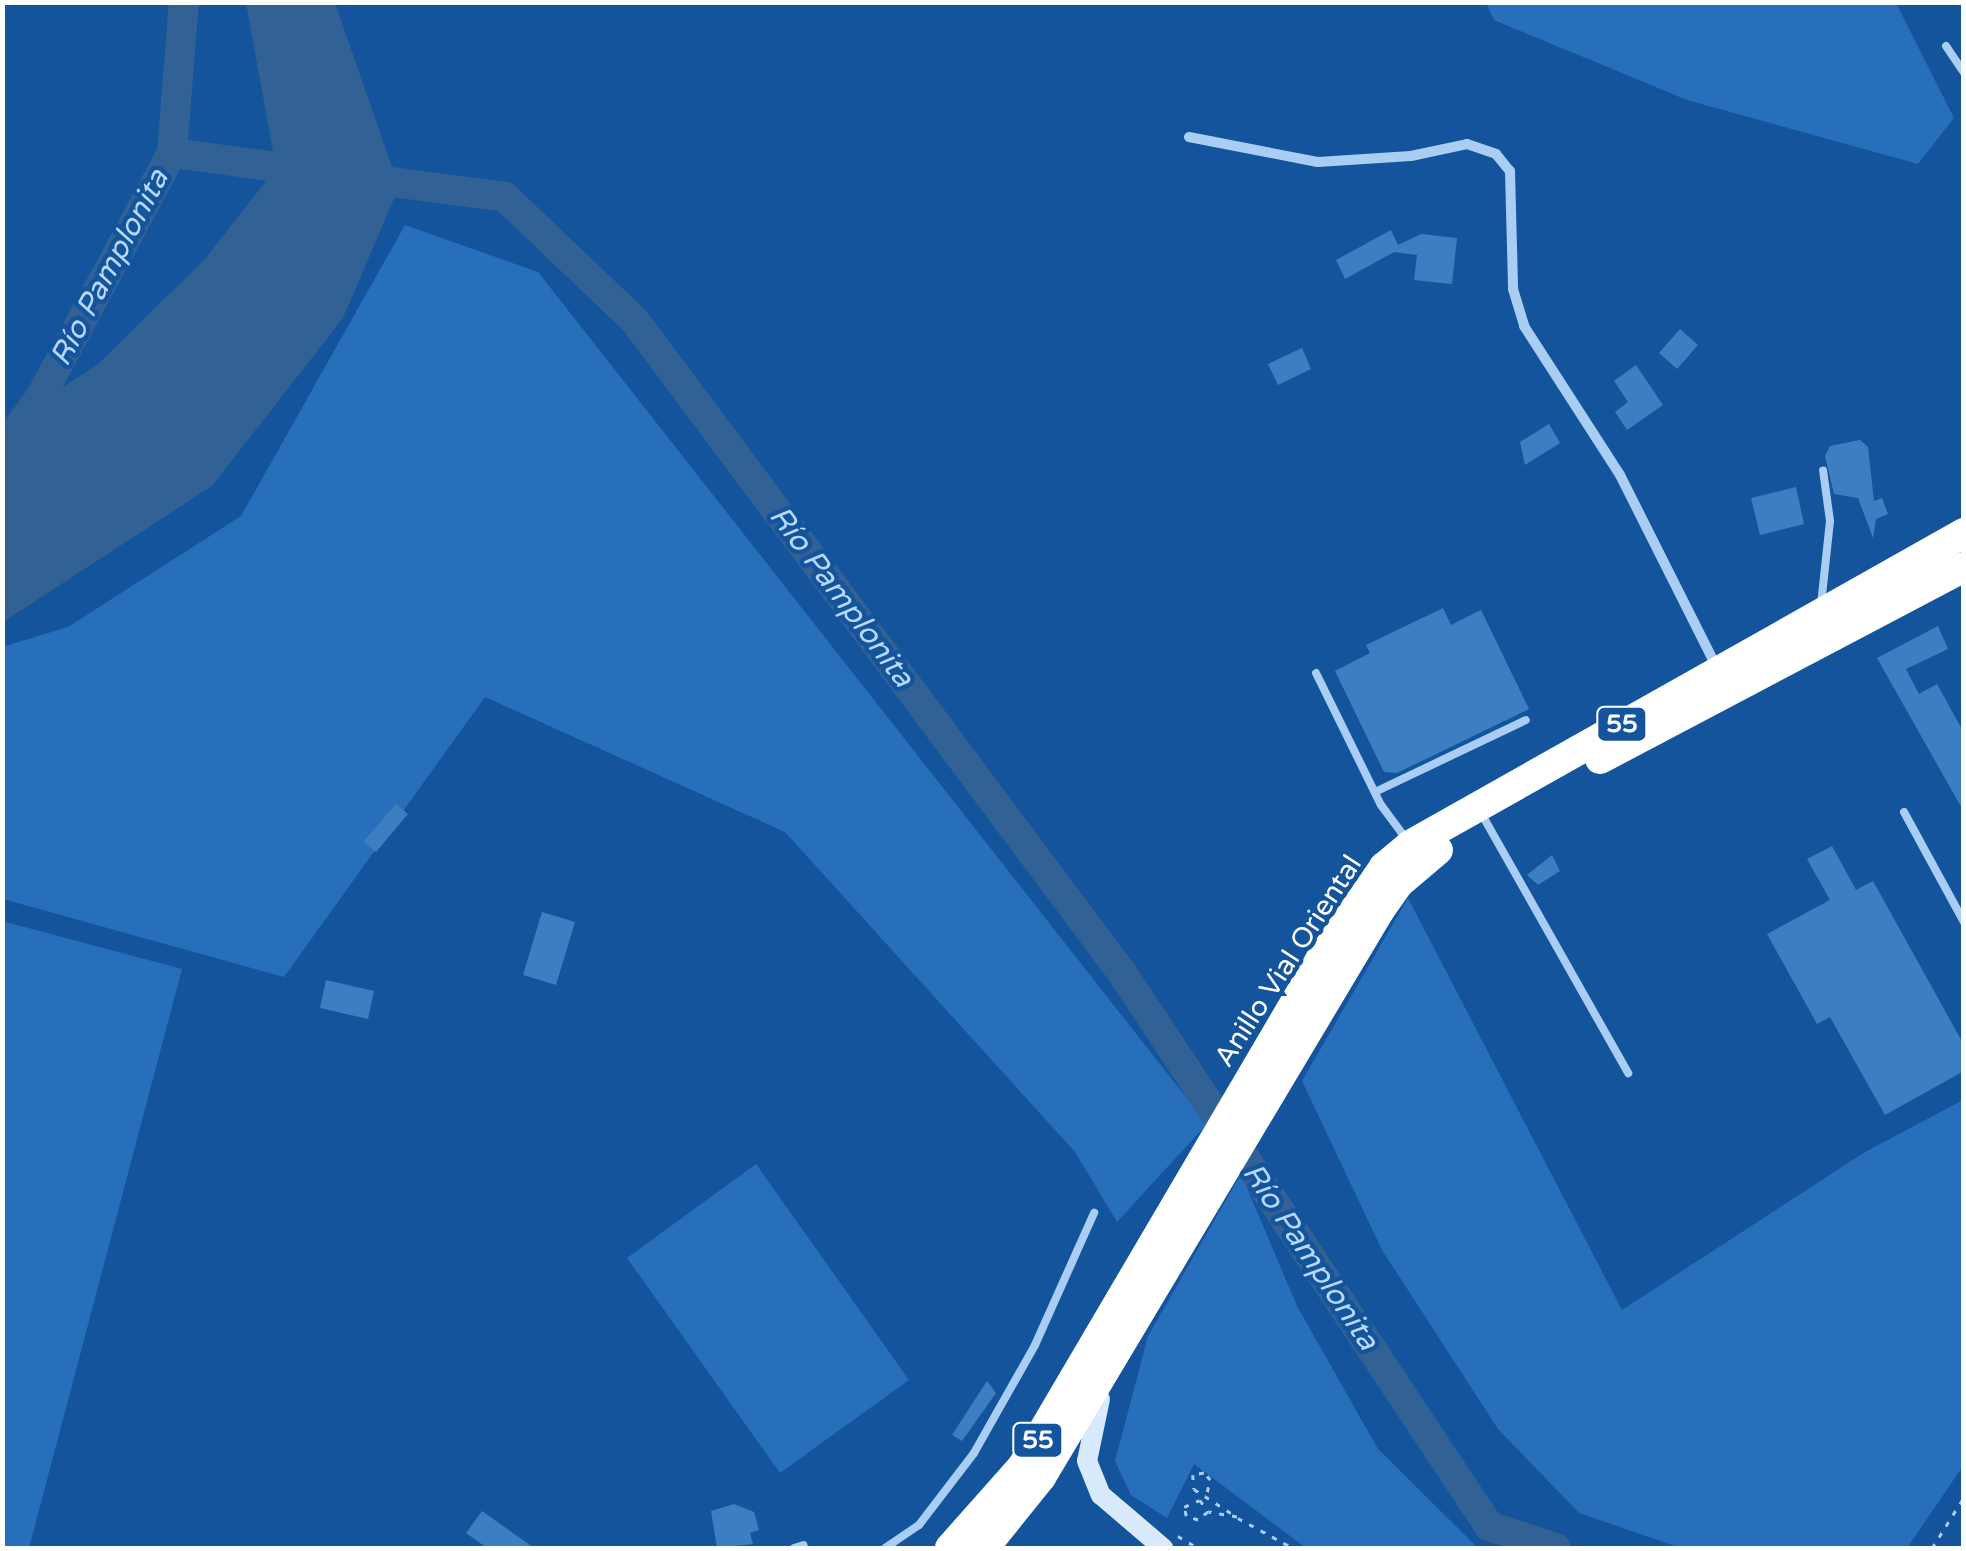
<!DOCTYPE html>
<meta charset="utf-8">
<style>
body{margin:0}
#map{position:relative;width:1966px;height:1551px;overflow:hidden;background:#14549c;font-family:"Varela Round",sans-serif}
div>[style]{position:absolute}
.green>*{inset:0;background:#276fba}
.water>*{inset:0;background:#326195}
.river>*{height:30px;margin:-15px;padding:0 15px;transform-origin:15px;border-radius:15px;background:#326195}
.building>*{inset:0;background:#3d7ec3}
.path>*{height:2.5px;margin-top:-1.25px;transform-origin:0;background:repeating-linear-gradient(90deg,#aacef3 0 5px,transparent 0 13px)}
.lane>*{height:8px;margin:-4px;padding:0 4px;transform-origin:4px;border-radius:4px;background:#aacef3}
.street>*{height:10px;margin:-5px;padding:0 5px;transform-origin:5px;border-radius:5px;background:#aacef3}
.secondary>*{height:20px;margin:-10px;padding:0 10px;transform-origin:10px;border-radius:10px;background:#d9eafd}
.highway>*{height:30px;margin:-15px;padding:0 15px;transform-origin:15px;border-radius:15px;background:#fff}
span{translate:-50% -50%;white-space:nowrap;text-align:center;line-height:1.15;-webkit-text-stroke:9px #14549c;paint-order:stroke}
.shield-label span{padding:2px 8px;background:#14549c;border:2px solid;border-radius:8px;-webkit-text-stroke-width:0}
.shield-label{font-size:25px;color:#fff;font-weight:700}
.street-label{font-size:28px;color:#fff}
.water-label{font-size:30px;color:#b7d8fa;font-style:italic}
.frame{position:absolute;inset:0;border:5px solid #fff;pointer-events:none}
</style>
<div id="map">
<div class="green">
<div style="clip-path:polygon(1486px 3px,1896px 3px,1954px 118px,1918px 164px,1687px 100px,1494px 20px)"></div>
<div style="clip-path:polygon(405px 225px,538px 272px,1207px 1124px,1117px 1222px,1075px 1152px,785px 832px,485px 697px,284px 977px,3px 899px,2px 647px,68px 627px,241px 516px)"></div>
<div style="clip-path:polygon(1408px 898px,1622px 1310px,1865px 1152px,1963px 1100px,1963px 1466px,1907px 1548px,1681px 1548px,1579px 1513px,1498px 1429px,1382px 1250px,1302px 1081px)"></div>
<div style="clip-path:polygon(2px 921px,182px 969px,29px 1548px,2px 1548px)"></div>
<div style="clip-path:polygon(756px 1164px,909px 1380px,780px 1473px,627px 1258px)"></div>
<div style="clip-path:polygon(1241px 1174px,1297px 1306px,1378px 1449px,1478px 1548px,1306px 1548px,1194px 1464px,1167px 1518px,1131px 1495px,1115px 1461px,1148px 1336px)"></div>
</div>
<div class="water">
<div style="clip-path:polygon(246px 3px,335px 3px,399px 187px,343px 318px,212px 486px,3px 622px,3px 426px,97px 365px,205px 259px,276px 168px)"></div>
</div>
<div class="river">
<div style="left:172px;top:153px;width:336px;rotate:7.5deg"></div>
<div style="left:505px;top:197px;width:180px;rotate:43.6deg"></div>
<div style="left:635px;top:321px;width:814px;rotate:53.24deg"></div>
<div style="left:1122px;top:973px;width:664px;rotate:56.43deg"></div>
<div style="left:1489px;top:1526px;width:70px;rotate:18.4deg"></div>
<div style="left:2px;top:451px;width:67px;rotate:-54.7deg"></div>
<div style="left:41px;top:396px;width:276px;rotate:-61.7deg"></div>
<div style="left:172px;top:153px;width:151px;rotate:-85.5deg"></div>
</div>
<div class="building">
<div style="clip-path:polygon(1391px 230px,1398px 245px,1421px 234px,1457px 238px,1452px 284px,1414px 280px,1417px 255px,1394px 252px,1345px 279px,1336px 260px)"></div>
<div style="clip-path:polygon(1680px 329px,1698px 345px,1677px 369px,1659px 353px)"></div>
<div style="clip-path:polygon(1302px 348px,1311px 369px,1278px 385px,1268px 364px)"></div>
<div style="clip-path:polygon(1636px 365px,1663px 405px,1627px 430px,1615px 412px,1628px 402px,1614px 381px)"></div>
<div style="clip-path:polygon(1549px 424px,1560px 443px,1525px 465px,1520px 442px)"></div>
<div style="clip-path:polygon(1860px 440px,1868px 447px,1874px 501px,1882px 498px,1888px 514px,1876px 519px,1873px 538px,1858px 498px,1834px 494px,1825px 456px,1830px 446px)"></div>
<div style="clip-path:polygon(1796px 487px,1804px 524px,1760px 535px,1751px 498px)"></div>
<div style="clip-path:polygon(1443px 608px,1451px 625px,1481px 610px,1529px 709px,1397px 773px,1384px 772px,1335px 671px,1370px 653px,1366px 645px)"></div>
<div style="clip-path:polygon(1938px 626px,1948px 649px,1906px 669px,1919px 694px,1937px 684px,1964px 733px,1964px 812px,1877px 658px)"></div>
<div style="clip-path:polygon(396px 804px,408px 814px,376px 852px,363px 842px)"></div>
<div style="clip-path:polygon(1832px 846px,1856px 890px,1873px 881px,1964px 1045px,1964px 1071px,1885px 1115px,1830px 1017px,1817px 1024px,1767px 934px,1830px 900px,1807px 859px)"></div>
<div style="clip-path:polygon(1552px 855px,1560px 871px,1538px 885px,1527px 875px)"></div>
<div style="clip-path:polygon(542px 912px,575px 922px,556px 985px,523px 975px)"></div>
<div style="clip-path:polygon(326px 980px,374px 991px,368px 1019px,320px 1008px)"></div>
<div style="clip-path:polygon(987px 1381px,996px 1393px,962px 1441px,952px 1435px)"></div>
<div style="clip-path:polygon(734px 1504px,754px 1512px,759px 1530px,750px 1533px,753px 1544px,717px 1548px,711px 1511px)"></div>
<div style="clip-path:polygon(482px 1511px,534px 1548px,487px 1548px,466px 1533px)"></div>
</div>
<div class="path">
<div style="left:1207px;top:1492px;width:12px;rotate:-76deg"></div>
<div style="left:1210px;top:1480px;width:9px;rotate:-131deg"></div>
<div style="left:1204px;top:1473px;width:11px;rotate:170deg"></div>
<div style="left:1193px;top:1475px;width:14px;rotate:86deg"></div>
<div style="left:1194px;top:1489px;width:51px;rotate:33.1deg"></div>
<div style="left:1237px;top:1517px;width:29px;rotate:-170deg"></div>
<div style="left:1208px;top:1512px;width:13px;rotate:141deg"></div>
<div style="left:1198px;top:1520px;width:13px;rotate:-162deg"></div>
<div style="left:1186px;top:1516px;width:9px;rotate:-103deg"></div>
<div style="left:1184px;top:1507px;width:17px;rotate:-24deg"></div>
<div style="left:1200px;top:1500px;width:14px;rotate:56deg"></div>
<div style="left:1238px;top:1518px;width:63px;rotate:28.6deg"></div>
<div style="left:1178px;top:1536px;width:23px;rotate:31deg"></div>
<div style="left:1932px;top:1548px;width:60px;rotate:-57.9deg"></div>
</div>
<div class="lane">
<div style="left:1946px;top:46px;width:32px;rotate:56deg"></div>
<div style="left:1821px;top:605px;width:84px;rotate:-83.9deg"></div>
<div style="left:1830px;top:521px;width:51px;rotate:-97.8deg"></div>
<div style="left:1316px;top:673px;width:147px;rotate:63.8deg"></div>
<div style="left:1381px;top:805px;width:44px;rotate:53.4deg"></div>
<div style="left:1375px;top:792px;width:167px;rotate:-25.5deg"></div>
<div style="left:1904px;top:812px;width:125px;rotate:61.4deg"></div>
<div style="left:1485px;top:820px;width:291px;rotate:60.5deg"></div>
<div style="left:794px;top:1548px;width:10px;rotate:-17deg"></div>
<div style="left:885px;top:1548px;width:41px;rotate:-34.1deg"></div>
<div style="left:919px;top:1525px;width:91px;rotate:-52.6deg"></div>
<div style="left:974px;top:1453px;width:124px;rotate:-60.5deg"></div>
<div style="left:1035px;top:1345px;width:145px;rotate:-65.9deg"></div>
</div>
<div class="street">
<div style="left:1189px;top:137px;width:131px;rotate:11deg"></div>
<div style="left:1318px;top:162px;width:93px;rotate:-3.7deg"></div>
<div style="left:1411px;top:156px;width:57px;rotate:-12.1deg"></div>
<div style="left:1467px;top:144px;width:31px;rotate:19deg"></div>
<div style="left:1496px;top:154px;width:22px;rotate:51deg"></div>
<div style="left:1510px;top:171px;width:118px;rotate:88.5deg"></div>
<div style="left:1513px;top:289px;width:39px;rotate:73deg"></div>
<div style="left:1524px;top:326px;width:177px;rotate:57.2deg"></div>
<div style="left:1620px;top:475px;width:216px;rotate:63.3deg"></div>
</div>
<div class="secondary">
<div style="left:1100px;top:1399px;width:63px;rotate:101.8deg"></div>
<div style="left:1087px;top:1461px;width:37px;rotate:68deg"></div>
<div style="left:1101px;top:1495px;width:82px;rotate:40.5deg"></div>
</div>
<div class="highway">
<div style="left:1600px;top:759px;width:412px;rotate:-27.8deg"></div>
<div style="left:950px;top:1548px;width:108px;rotate:-48.4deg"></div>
<div style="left:1022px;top:1467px;width:588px;rotate:-59.55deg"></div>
<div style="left:1320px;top:960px;width:113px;rotate:-55.5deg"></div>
<div style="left:1384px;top:867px;width:34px;rotate:-40deg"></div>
<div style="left:1410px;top:845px;width:636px;rotate:-29.39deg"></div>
<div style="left:984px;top:1548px;width:91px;rotate:-51.2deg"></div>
<div style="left:1041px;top:1477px;width:661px;rotate:-59.13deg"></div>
<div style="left:1380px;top:910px;width:33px;rotate:-55deg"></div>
<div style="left:1399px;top:883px;width:51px;rotate:-40.2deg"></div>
</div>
<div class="shield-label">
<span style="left:1622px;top:724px">55</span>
<span style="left:1038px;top:1440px">55</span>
</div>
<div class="street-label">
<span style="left:1288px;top:961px;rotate:-57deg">Anillo Vial Oriental</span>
</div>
<div class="water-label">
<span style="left:110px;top:268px;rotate:-62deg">Río Pamplonita</span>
<span style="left:841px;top:597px;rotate:53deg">Río Pamplonita</span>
<span style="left:1310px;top:1257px;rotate:56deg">Río Pamplonita</span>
</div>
<div class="frame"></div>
</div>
